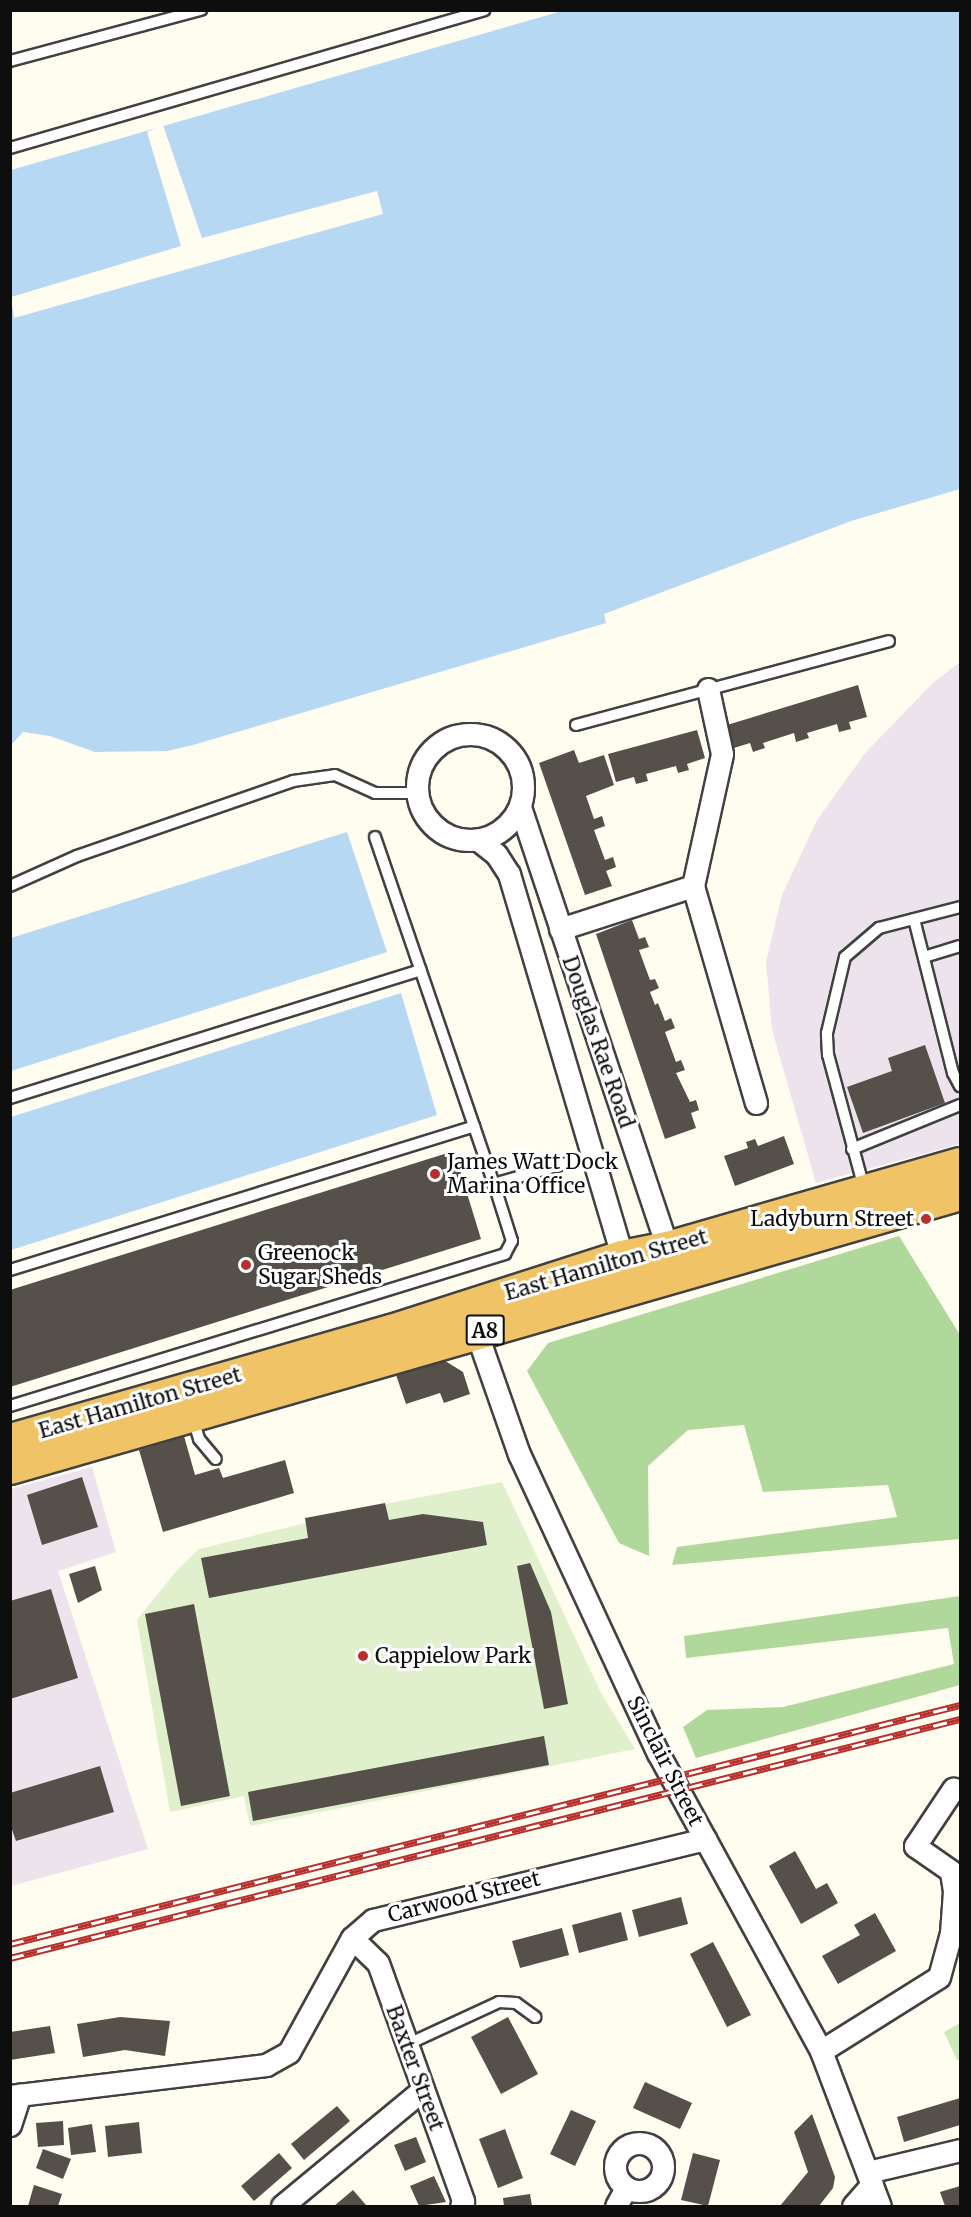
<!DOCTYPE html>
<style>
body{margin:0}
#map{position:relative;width:971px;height:2217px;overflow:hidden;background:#fefdf0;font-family:Merriweather,serif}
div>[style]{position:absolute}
.industrial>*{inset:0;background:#ece3ec}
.green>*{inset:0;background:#cfe8bb}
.forest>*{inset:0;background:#b1d89b}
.pitch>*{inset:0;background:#e0efcc}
.water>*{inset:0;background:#b7d8f3}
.pier>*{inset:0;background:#fefdf0}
.building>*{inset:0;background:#56504b}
.roads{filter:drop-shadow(2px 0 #414141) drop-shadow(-2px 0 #414141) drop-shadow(0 2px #414141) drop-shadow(0 -2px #414141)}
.service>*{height:10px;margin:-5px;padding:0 5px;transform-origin:5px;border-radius:5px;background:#fff}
.minor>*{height:21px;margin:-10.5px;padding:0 10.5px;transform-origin:10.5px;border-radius:10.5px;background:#fff}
.minor>.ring{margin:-10.5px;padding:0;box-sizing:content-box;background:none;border:21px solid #fff;border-radius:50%}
.trunk>*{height:33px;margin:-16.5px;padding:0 16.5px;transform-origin:16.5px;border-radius:16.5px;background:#f0c466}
.rail>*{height:7px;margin-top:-3.5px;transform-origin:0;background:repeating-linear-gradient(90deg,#fff 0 14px,#b8302c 0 28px);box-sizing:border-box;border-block:2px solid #b8302c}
.dots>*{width:16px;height:16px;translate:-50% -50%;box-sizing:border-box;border:3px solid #fff;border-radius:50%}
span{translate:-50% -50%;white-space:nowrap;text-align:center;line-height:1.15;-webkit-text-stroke:6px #fff;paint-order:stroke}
.shield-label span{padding:2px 4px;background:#fff;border:2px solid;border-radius:4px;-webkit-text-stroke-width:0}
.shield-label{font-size:20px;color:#0e0e0e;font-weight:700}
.street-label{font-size:21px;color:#0e0e0e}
.poi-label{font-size:21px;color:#0e0e0e}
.left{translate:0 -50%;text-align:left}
.right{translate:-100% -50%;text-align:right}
.frame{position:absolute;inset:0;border:12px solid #0e0e0e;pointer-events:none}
</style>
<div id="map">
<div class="industrial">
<div style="clip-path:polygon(960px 662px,960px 1144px,816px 1183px,772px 1030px,766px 962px,782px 895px,817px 820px,865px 753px,933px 683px)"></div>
<div style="clip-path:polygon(92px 1467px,116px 1552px,58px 1571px,148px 1849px,11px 1886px,11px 1489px)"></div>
</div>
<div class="green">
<div style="clip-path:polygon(960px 2023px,960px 2059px,957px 2060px,944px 2032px)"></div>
</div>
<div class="forest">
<div style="clip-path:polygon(899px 1236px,960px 1335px,960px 1539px,672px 1565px,677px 1547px,897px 1517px,888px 1485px,763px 1492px,744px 1425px,688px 1430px,648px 1466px,649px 1556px,619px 1543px,527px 1371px,548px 1343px)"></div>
<div style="clip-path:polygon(960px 1596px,960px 1685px,696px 1758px,683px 1727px,707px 1710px,783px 1707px,954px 1664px,948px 1628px,686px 1658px,684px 1636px)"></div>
</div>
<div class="pitch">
<div style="clip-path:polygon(502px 1482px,601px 1693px,635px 1749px,250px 1826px,244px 1796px,170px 1812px,137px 1620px,177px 1570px,199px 1549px,384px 1504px)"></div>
</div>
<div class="water">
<div style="clip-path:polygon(562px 11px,960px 11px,960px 489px,851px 521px,604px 614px,606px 623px,193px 745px,167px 751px,95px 752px,50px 736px,23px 732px,11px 745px,11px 170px)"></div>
<div style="clip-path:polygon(347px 832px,387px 952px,11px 1071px,11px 938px)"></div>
<div style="clip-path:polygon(401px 993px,437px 1115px,11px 1250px,11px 1117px)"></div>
</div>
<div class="pier">
<div style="clip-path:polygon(163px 125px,202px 238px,377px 191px,383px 214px,14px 318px,11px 297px,181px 246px,147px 132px)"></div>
</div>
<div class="building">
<div style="clip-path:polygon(858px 685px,867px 717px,849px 722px,851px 729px,839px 732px,837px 724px,807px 733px,809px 738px,796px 742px,794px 733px,763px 743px,765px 748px,753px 752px,750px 743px,734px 748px,727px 725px)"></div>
<div style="clip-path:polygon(697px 730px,705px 758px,687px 764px,689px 770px,678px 773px,676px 766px,646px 774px,648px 781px,636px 784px,634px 777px,616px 782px,608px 754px)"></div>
<div style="clip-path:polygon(574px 750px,579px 763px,604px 755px,614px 785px,586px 796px,594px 819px,602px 816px,605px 826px,594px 830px,605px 860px,613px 857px,616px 867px,606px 871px,612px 886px,585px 895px,539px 763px)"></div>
<div style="clip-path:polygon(632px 920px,639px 939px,645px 937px,649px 947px,639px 950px,650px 980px,655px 979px,659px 988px,650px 992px,655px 1005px,658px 1003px,665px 1021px,671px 1018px,675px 1028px,665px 1032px,676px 1062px,681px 1060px,685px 1070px,676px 1073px,690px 1102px,696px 1100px,699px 1110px,691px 1113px,696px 1128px,665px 1139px,596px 934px)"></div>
<div style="clip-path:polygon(925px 1045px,945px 1103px,863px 1133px,847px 1087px,892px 1071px,888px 1058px)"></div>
<div style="clip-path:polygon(784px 1136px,794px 1164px,735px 1186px,724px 1156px,748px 1148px,746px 1142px,755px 1139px,758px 1146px)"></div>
<div style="clip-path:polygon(454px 1151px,481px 1239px,10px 1387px,10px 1290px)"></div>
<div style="clip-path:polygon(442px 1359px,463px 1372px,470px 1394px,444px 1403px,440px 1393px,406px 1404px,396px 1375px)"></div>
<div style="clip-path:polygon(184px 1436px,195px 1475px,219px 1468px,223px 1478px,285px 1460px,294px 1493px,163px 1532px,139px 1450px)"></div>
<div style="clip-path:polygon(82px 1477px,98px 1527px,42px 1545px,27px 1495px)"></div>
<div style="clip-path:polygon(385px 1503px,389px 1520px,423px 1514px,483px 1522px,487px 1545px,209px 1598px,201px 1558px,308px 1538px,305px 1518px)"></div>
<div style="clip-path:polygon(530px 1563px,551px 1612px,568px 1704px,544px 1709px,517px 1566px)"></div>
<div style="clip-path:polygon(95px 1566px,102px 1590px,78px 1603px,69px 1574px)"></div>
<div style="clip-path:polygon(51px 1589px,78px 1678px,10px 1699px,10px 1601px)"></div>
<div style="clip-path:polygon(194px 1604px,230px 1796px,181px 1806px,145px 1614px)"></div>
<div style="clip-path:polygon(544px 1736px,549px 1765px,253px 1821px,248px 1792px)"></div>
<div style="clip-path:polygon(100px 1766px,114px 1812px,16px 1841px,10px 1824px,10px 1793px)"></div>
<div style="clip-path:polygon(795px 1851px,816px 1889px,827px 1883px,838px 1903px,801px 1924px,769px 1866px)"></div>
<div style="clip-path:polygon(681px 1897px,688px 1924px,639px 1937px,632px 1910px)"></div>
<div style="clip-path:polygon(621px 1912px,628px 1940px,579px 1953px,572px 1925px)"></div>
<div style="clip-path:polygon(875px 1913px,896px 1951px,838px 1984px,822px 1956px,860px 1935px,854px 1925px)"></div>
<div style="clip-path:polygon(562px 1928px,569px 1955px,520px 1968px,512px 1941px)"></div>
<div style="clip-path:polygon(713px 1942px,751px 2015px,727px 2027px,690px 1954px)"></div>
<div style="clip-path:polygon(120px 2017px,170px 2021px,165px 2056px,125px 2050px,83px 2057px,77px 2024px)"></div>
<div style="clip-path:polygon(508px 2017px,538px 2074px,501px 2094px,471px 2037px)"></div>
<div style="clip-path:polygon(50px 2026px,55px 2053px,10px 2060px,10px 2032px)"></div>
<div style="clip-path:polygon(645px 2082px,692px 2103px,680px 2129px,633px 2108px)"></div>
<div style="clip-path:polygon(960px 2098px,960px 2125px,904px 2142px,897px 2117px)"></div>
<div style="clip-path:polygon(337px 2106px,350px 2121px,304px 2160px,291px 2144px)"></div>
<div style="clip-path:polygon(571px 2110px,596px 2121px,575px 2166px,550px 2154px)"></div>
<div style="clip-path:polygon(812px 2114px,835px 2177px,833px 2188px,819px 2206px,780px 2206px,808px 2172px,794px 2132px)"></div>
<div style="clip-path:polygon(63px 2121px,64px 2145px,38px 2147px,36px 2123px)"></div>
<div style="clip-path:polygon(139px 2122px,142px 2153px,108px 2157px,105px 2126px)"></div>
<div style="clip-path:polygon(92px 2124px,96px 2152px,71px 2155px,68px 2128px)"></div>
<div style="clip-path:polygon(505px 2129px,523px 2178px,498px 2188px,479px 2139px)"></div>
<div style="clip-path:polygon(416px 2137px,426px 2162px,405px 2171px,394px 2145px)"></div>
<div style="clip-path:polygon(43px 2149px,71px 2159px,63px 2179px,36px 2168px)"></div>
<div style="clip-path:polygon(279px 2153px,292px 2168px,254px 2201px,241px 2186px)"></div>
<div style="clip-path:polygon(693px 2153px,720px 2160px,708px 2206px,681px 2200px)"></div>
<div style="clip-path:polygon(434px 2176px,446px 2202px,419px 2206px,410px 2186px)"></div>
<div style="clip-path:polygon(34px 2185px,62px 2194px,58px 2206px,28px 2206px)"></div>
<div style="clip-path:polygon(960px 2186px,960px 2206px,945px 2206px,940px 2192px)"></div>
<div style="clip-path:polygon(353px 2190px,366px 2205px,334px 2206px)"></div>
<div style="clip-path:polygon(530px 2194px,532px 2206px,504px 2206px,503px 2198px)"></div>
</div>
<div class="roads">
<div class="service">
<div style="left:10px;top:61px;width:198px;rotate:-15deg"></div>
<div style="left:10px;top:148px;width:494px;rotate:-16.2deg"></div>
<div style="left:576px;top:725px;width:324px;rotate:-15deg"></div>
<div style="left:375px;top:837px;width:367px;rotate:71.1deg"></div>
<div style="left:494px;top:1184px;width:101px;rotate:-16.1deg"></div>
<div style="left:10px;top:886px;width:73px;rotate:-24.1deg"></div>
<div style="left:77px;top:856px;width:229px;rotate:-19.1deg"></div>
<div style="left:293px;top:781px;width:42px;rotate:-8.1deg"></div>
<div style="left:335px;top:775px;width:44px;rotate:24.2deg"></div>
<div style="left:375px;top:793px;width:42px"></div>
<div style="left:914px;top:919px;width:159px;rotate:75.8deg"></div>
<div style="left:953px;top:1073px;width:15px;rotate:62deg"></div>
<div style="left:924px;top:957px;width:38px;rotate:-17deg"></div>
<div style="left:10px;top:1098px;width:430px;rotate:-17.3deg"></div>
<div style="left:852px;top:1149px;width:117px;rotate:-22.2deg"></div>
<div style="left:864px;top:1188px;width:138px;rotate:-105.1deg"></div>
<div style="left:828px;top:1055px;width:22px;rotate:-93deg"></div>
<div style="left:827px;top:1033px;width:78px;rotate:-76.7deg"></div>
<div style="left:845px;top:957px;width:45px;rotate:-40.5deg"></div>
<div style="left:879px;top:928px;width:84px;rotate:-14.5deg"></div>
<div style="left:10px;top:1270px;width:486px;rotate:-17.2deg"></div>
<div style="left:10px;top:1406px;width:518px;rotate:-17.07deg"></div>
<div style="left:505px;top:1254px;width:15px;rotate:-62deg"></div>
<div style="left:512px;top:1241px;width:60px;rotate:-107.5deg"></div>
<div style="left:193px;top:1419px;width:21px;rotate:73deg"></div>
<div style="left:199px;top:1439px;width:26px;rotate:50deg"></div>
<div style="left:406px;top:2045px;width:102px;rotate:-24.8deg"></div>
<div style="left:499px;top:2002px;width:17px;rotate:3deg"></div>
<div style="left:516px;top:2003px;width:24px;rotate:36deg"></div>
</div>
<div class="minor">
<div style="left:708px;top:689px;width:66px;rotate:77.8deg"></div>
<div style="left:722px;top:754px;width:135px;rotate:102.4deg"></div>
<div style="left:693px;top:886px;width:226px;rotate:73.8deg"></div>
<div class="ring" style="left:417px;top:734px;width:85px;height:85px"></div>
<div style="left:520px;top:807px;width:477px;rotate:71.5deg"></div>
<div style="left:478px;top:840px;width:23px;rotate:38deg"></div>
<div style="left:496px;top:854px;width:24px;rotate:57deg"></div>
<div style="left:509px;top:874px;width:412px;rotate:73.5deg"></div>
<div style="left:560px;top:929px;width:140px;rotate:-17.9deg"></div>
<div style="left:472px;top:1320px;width:142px;rotate:70.7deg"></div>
<div style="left:519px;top:1454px;width:330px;rotate:65.1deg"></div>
<div style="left:658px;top:1753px;width:340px;rotate:61.3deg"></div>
<div style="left:821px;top:2051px;width:166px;rotate:69.2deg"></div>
<div style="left:352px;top:1938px;width:36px;rotate:44deg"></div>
<div style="left:378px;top:1963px;width:253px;rotate:70.3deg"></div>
<div style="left:463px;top:2201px;width:5px;rotate:112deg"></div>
<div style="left:821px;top:2051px;width:139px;rotate:-32.1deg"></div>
<div style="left:939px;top:1977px;width:46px;rotate:-74.7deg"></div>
<div style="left:951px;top:1933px;width:42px;rotate:-85.9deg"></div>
<div style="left:954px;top:1891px;width:20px;rotate:-99deg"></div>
<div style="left:951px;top:1871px;width:44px;rotate:-145.2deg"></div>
<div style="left:915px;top:1846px;width:69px;rotate:-56.3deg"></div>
<div style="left:10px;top:2096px;width:258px;rotate:-6.9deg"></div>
<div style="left:266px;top:2065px;width:26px;rotate:-29deg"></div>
<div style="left:289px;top:2052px;width:130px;rotate:-61.1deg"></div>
<div style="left:352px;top:1938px;width:28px;rotate:-41deg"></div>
<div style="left:373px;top:1920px;width:342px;rotate:-13.7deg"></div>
<div style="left:10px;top:2125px;width:32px;rotate:-72deg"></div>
<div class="ring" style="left:615px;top:2143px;width:27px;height:27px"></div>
<div style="left:868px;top:2172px;width:95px;rotate:-13.4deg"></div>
<div style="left:282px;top:2206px;width:182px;rotate:-39.6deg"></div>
<div style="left:616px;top:2206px;width:21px;rotate:-61deg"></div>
<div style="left:853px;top:2206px;width:29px;rotate:-49deg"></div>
</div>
<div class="trunk">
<div style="left:10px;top:1440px;width:396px;rotate:-16deg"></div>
<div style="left:391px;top:1331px;width:243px;rotate:-17.8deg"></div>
<div style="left:622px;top:1257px;width:46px;rotate:-11.3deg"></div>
<div style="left:667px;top:1248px;width:305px;rotate:-16deg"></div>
<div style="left:10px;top:1467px;width:989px;rotate:-16.09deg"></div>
</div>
</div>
<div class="rail">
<div style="left:10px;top:1944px;width:980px;rotate:-14.12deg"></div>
<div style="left:10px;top:1958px;width:980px;rotate:-14.12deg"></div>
</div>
<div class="dots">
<div style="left:435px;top:1174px;background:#b8302c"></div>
<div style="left:926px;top:1219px;background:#b8302c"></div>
<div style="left:246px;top:1265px;background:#b8302c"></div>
<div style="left:363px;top:1656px;background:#b8302c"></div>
</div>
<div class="shield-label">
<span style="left:485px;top:1330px">A8</span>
</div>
<div class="street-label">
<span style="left:598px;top:1042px;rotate:71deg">Douglas Rae Road</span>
<span style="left:606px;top:1265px;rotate:-16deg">East Hamilton Street</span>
<span style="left:140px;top:1403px;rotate:-16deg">East Hamilton Street</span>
<span style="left:665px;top:1761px;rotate:63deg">Sinclair Street</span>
<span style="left:464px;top:1897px;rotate:-14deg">Carwood Street</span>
<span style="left:415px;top:2068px;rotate:70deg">Baxter Street</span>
</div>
<div class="poi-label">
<span class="left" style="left:447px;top:1174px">James Watt Dock<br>Marina Office</span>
<span class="right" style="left:914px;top:1219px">Ladyburn Street</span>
<span class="left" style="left:258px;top:1265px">Greenock<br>Sugar Sheds</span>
<span class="left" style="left:375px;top:1656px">Cappielow Park</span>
</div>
<div class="frame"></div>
</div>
